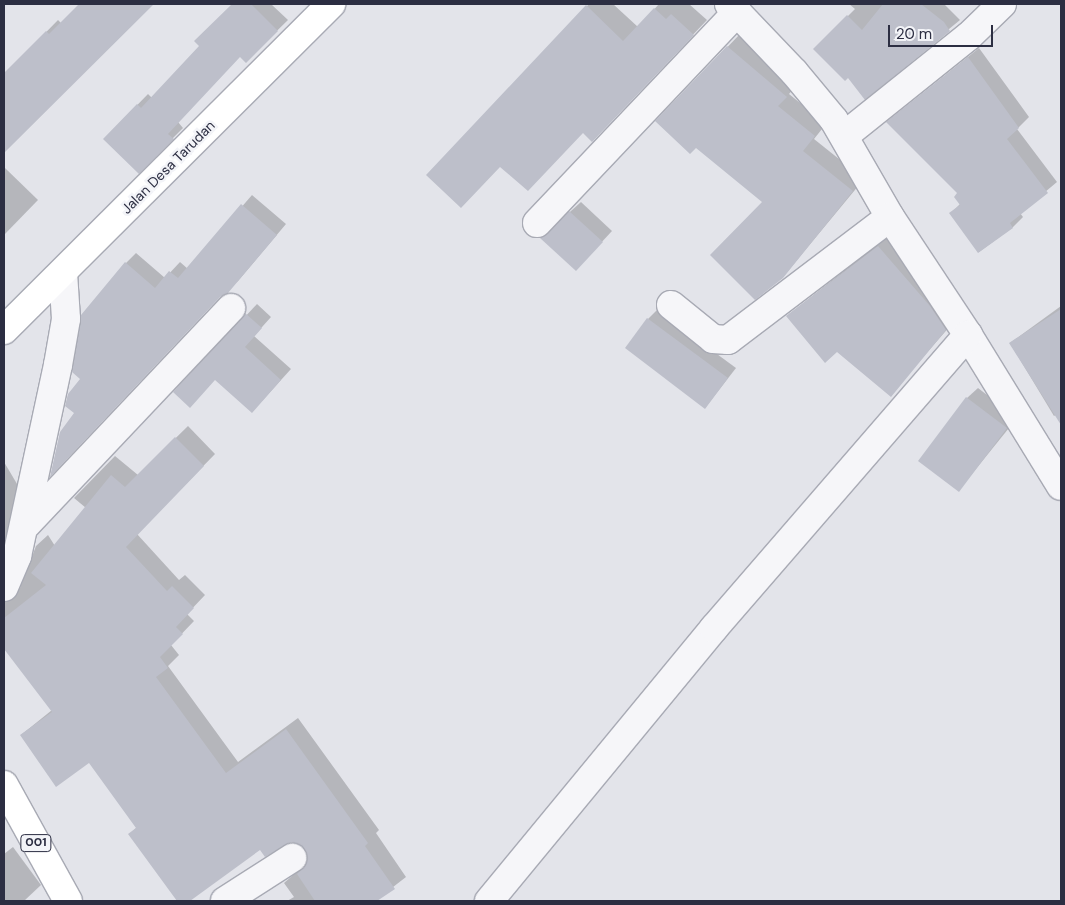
<!DOCTYPE html>
<style>
body{margin:0}
#map{position:relative;width:1065px;height:905px;overflow:hidden;background:#e3e4ea;font-family:"DM Sans",sans-serif}
div>[style]{position:absolute}
.shadow>*{inset:0;background:#0003}
.building>*{inset:0;background:#bdbfca}
.roads{filter:drop-shadow(1px 0 #a8aab4) drop-shadow(-1px 0 #a8aab4) drop-shadow(0 1px #a8aab4) drop-shadow(0 -1px #a8aab4)}
.street>*{height:28px;margin:-14px;padding:0 14px;transform-origin:14px;border-radius:14px;background:#f6f6f9}
.secondary>*{height:28px;margin:-14px;padding:0 14px;transform-origin:14px;border-radius:14px;background:#fff}
.primary>*{height:28px;margin:-14px;padding:0 14px;transform-origin:14px;border-radius:14px;background:#fff}
span{translate:-50% -50%;white-space:nowrap;text-align:center;line-height:1.15;-webkit-text-stroke:5px #f3f4f8;paint-order:stroke}
.shield-label span{padding:1px 4px;background:#f3f4f8;border:1px solid;border-radius:4px;-webkit-text-stroke-width:0}
.shield-label{font-size:12px;color:#2c2e42;font-weight:700}
.street-label{font-size:14px;color:#2c2e42}
.frame{position:absolute;inset:0;border:5px solid #2c2e42;pointer-events:none}
.scale{position:absolute;left:888px;top:25px;width:105px;height:22px;box-sizing:border-box;border:2px solid #2c2e42;border-top:0;padding-left:6px;font-size:15px;line-height:18px;white-space:nowrap;color:#2c2e42;-webkit-text-stroke:4px #f3f4f8;paint-order:stroke}
</style>
<div id="map">
<div class="shadow">
<div style="clip-path:polygon(80px 4px,152px 4px,4px 151px,4px 75px,58px 20px,61px 23px)"></div>
<div style="clip-path:polygon(234px 4px,271px 4px,288px 20px,246px 61px,241px 55px,178px 122px,183px 128px,139px 172px,104px 139px,148px 94px,152px 98px,200px 46px,196px 41px)"></div>
<div style="clip-path:polygon(589px 4px,613px 4px,638px 27px,659px 4px,689px 4px,707px 20px,606px 126px,583px 132px,500px 165px,428px 175px)"></div>
<div style="clip-path:polygon(849px 4px,944px 4px,960px 20px,865px 98px,848px 76px,815px 49px,855px 9px)"></div>
<div style="clip-path:polygon(739px 35px,797px 84px,789px 94px,826px 124px,814px 139px,864px 179px,783px 277px,764px 202px,696px 146px,657px 121px)"></div>
<div style="clip-path:polygon(979px 48px,1029px 117px,1017px 129px,1057px 182px,1020px 213px,1023px 217px,1013px 227px,979px 252px,951px 213px,961px 203px,959px 193px,888px 122px)"></div>
<div style="clip-path:polygon(4px 167px,38px 200px,4px 235px)"></div>
<div style="clip-path:polygon(252px 195px,286px 224px,238px 281px,76px 413px,82px 378px,126px 263px,136px 253px,165px 278px,180px 262px,188px 269px)"></div>
<div style="clip-path:polygon(581px 202px,612px 231px,586px 259px,552px 228px)"></div>
<div style="clip-path:polygon(891px 234px,958px 317px,890px 395px,837px 351px,787px 316px)"></div>
<div style="clip-path:polygon(257px 304px,271px 317px,254px 336px,291px 369px,262px 401px,215px 379px,175px 392px)"></div>
<div style="clip-path:polygon(1061px 306px,1061px 411px,1054px 416px,1010px 343px)"></div>
<div style="clip-path:polygon(657px 310px,736px 368px,705px 408px,648px 319px)"></div>
<div style="clip-path:polygon(978px 388px,1017px 418px,959px 490px,967px 398px)"></div>
<div style="clip-path:polygon(188px 426px,215px 454px,137px 534px,179px 580px,185px 575px,205px 595px,187px 614px,194px 621px,171px 645px,179px 655px,168px 666px,238px 762px,298px 718px,379px 830px,376px 833px,406px 877px,375px 901px,287px 901px,294px 897px,284px 883px,307px 863px,306px 848px,292px 841px,260px 848px,188px 901px,178px 901px,130px 834px,137px 827px,89px 761px,21px 735px,52px 710px,4px 644px,4px 582px,10px 590px,20px 588px,36px 546px,48px 535px,55px 546px,86px 508px,74px 498px,115px 456px,138px 475px)"></div>
<div style="clip-path:polygon(4px 462px,23px 494px,4px 562px)"></div>
<div style="clip-path:polygon(13px 847px,41px 885px,24px 901px,4px 901px,4px 854px)"></div>
</div>
<div class="building">
<div style="clip-path:polygon(79px 4px,154px 4px,4px 153px,4px 73px,46px 31px,49px 34px)"></div>
<div style="clip-path:polygon(232px 4px,251px 4px,278px 31px,246px 63px,240px 57px,168px 134px,174px 139px,139px 174px,103px 139px,137px 104px,141px 108px,199px 46px,194px 41px)"></div>
<div style="clip-path:polygon(883px 4px,921px 4px,944px 22px,950px 31px,865px 100px,848px 78px,845px 81px,813px 49px,847px 15px,862px 30px)"></div>
<div style="clip-path:polygon(586px 5px,623px 41px,654px 8px,666px 19px,671px 14px,694px 35px,592px 142px,583px 133px,528px 191px,500px 167px,461px 208px,426px 175px)"></div>
<div style="clip-path:polygon(727px 46px,787px 97px,778px 106px,815px 136px,803px 151px,853px 191px,783px 278px,755px 300px,710px 255px,762px 202px,696px 148px,690px 154px,655px 121px)"></div>
<div style="clip-path:polygon(968px 57px,1019px 128px,1007px 139px,1048px 193px,1010px 223px,1013px 228px,978px 253px,949px 213px,960px 205px,954px 197px,957px 193px,886px 122px)"></div>
<div style="clip-path:polygon(241px 204px,277px 235px,228px 293px,220px 297px,50px 477px,60px 432px,74px 413px,65px 406px,68px 394px,80px 379px,72px 372px,81px 315px,125px 262px,155px 288px,169px 271px,178px 278px)"></div>
<div style="clip-path:polygon(569px 211px,603px 242px,576px 271px,540px 238px)"></div>
<div style="clip-path:polygon(878px 246px,930px 306px,946px 330px,891px 397px,837px 352px,825px 363px,786px 316px)"></div>
<div style="clip-path:polygon(1061px 309px,1061px 425px,1009px 343px)"></div>
<div style="clip-path:polygon(245px 313px,262px 328px,245px 347px,281px 380px,252px 413px,215px 380px,190px 408px,173px 392px)"></div>
<div style="clip-path:polygon(647px 318px,728px 378px,705px 409px,625px 348px)"></div>
<div style="clip-path:polygon(966px 397px,1007px 428px,959px 492px,918px 461px)"></div>
<div style="clip-path:polygon(175px 437px,204px 466px,126px 547px,167px 591px,172px 586px,194px 608px,176px 627px,183px 634px,160px 657px,168px 668px,156px 677px,226px 773px,286px 729px,368px 843px,365px 846px,395px 889px,377px 901px,315px 901px,297px 874px,306px 865px,305px 850px,292px 842px,265px 857px,260px 850px,190px 901px,177px 901px,128px 834px,136px 828px,89px 763px,56px 787px,20px 735px,52px 712px,4px 649px,4px 618px,46px 585px,31px 573px,111px 475px,125px 487px)"></div>
</div>
<div class="roads">
<div class="street">
<div style="left:729px;top:4px;width:94px;rotate:46.3deg"></div>
<div style="left:794px;top:72px;width:62px;rotate:50.2deg"></div>
<div style="left:834px;top:120px;width:112px;rotate:60deg"></div>
<div style="left:890px;top:217px;width:141px;rotate:56.5deg"></div>
<div style="left:968px;top:335px;width:177px;rotate:58.4deg"></div>
<div style="left:844px;top:136px;width:160px;rotate:-38.7deg"></div>
<div style="left:969px;top:36px;width:46px;rotate:-44.1deg"></div>
<div style="left:537px;top:223px;width:291px;rotate:-46.5deg"></div>
<div style="left:671px;top:305px;width:54px;rotate:39deg"></div>
<div style="left:713px;top:339px;width:15px;rotate:4deg"></div>
<div style="left:728px;top:340px;width:203px;rotate:-37.2deg"></div>
<div style="left:25px;top:526px;width:300px;rotate:-46.6deg"></div>
<div style="left:4px;top:587px;width:34px;rotate:-67deg"></div>
<div style="left:17px;top:556px;width:195px;rotate:-77.9deg"></div>
<div style="left:58px;top:365px;width:47px;rotate:-80.1deg"></div>
<div style="left:66px;top:319px;width:47px;rotate:-93.7deg"></div>
<div style="left:225px;top:901px;width:80px;rotate:-32.7deg"></div>
<div style="left:489px;top:901px;width:354px;rotate:-50.5deg"></div>
<div style="left:714px;top:628px;width:388px;rotate:-49.1deg"></div>
</div>
<div class="secondary">
<div style="left:4px;top:330px;width:462px;rotate:-44.9deg"></div>
</div>
<div class="primary">
<div style="left:4px;top:785px;width:132px;rotate:61.1deg"></div>
</div>
</div>
<div class="shield-label">
<span style="left:36px;top:843px">001</span>
</div>
<div class="street-label">
<span style="left:168px;top:167px;rotate:-45deg">Jalan Desa Tarudan</span>
</div>
<div class="frame"></div>
<div class="scale">20 m</div>
</div>
